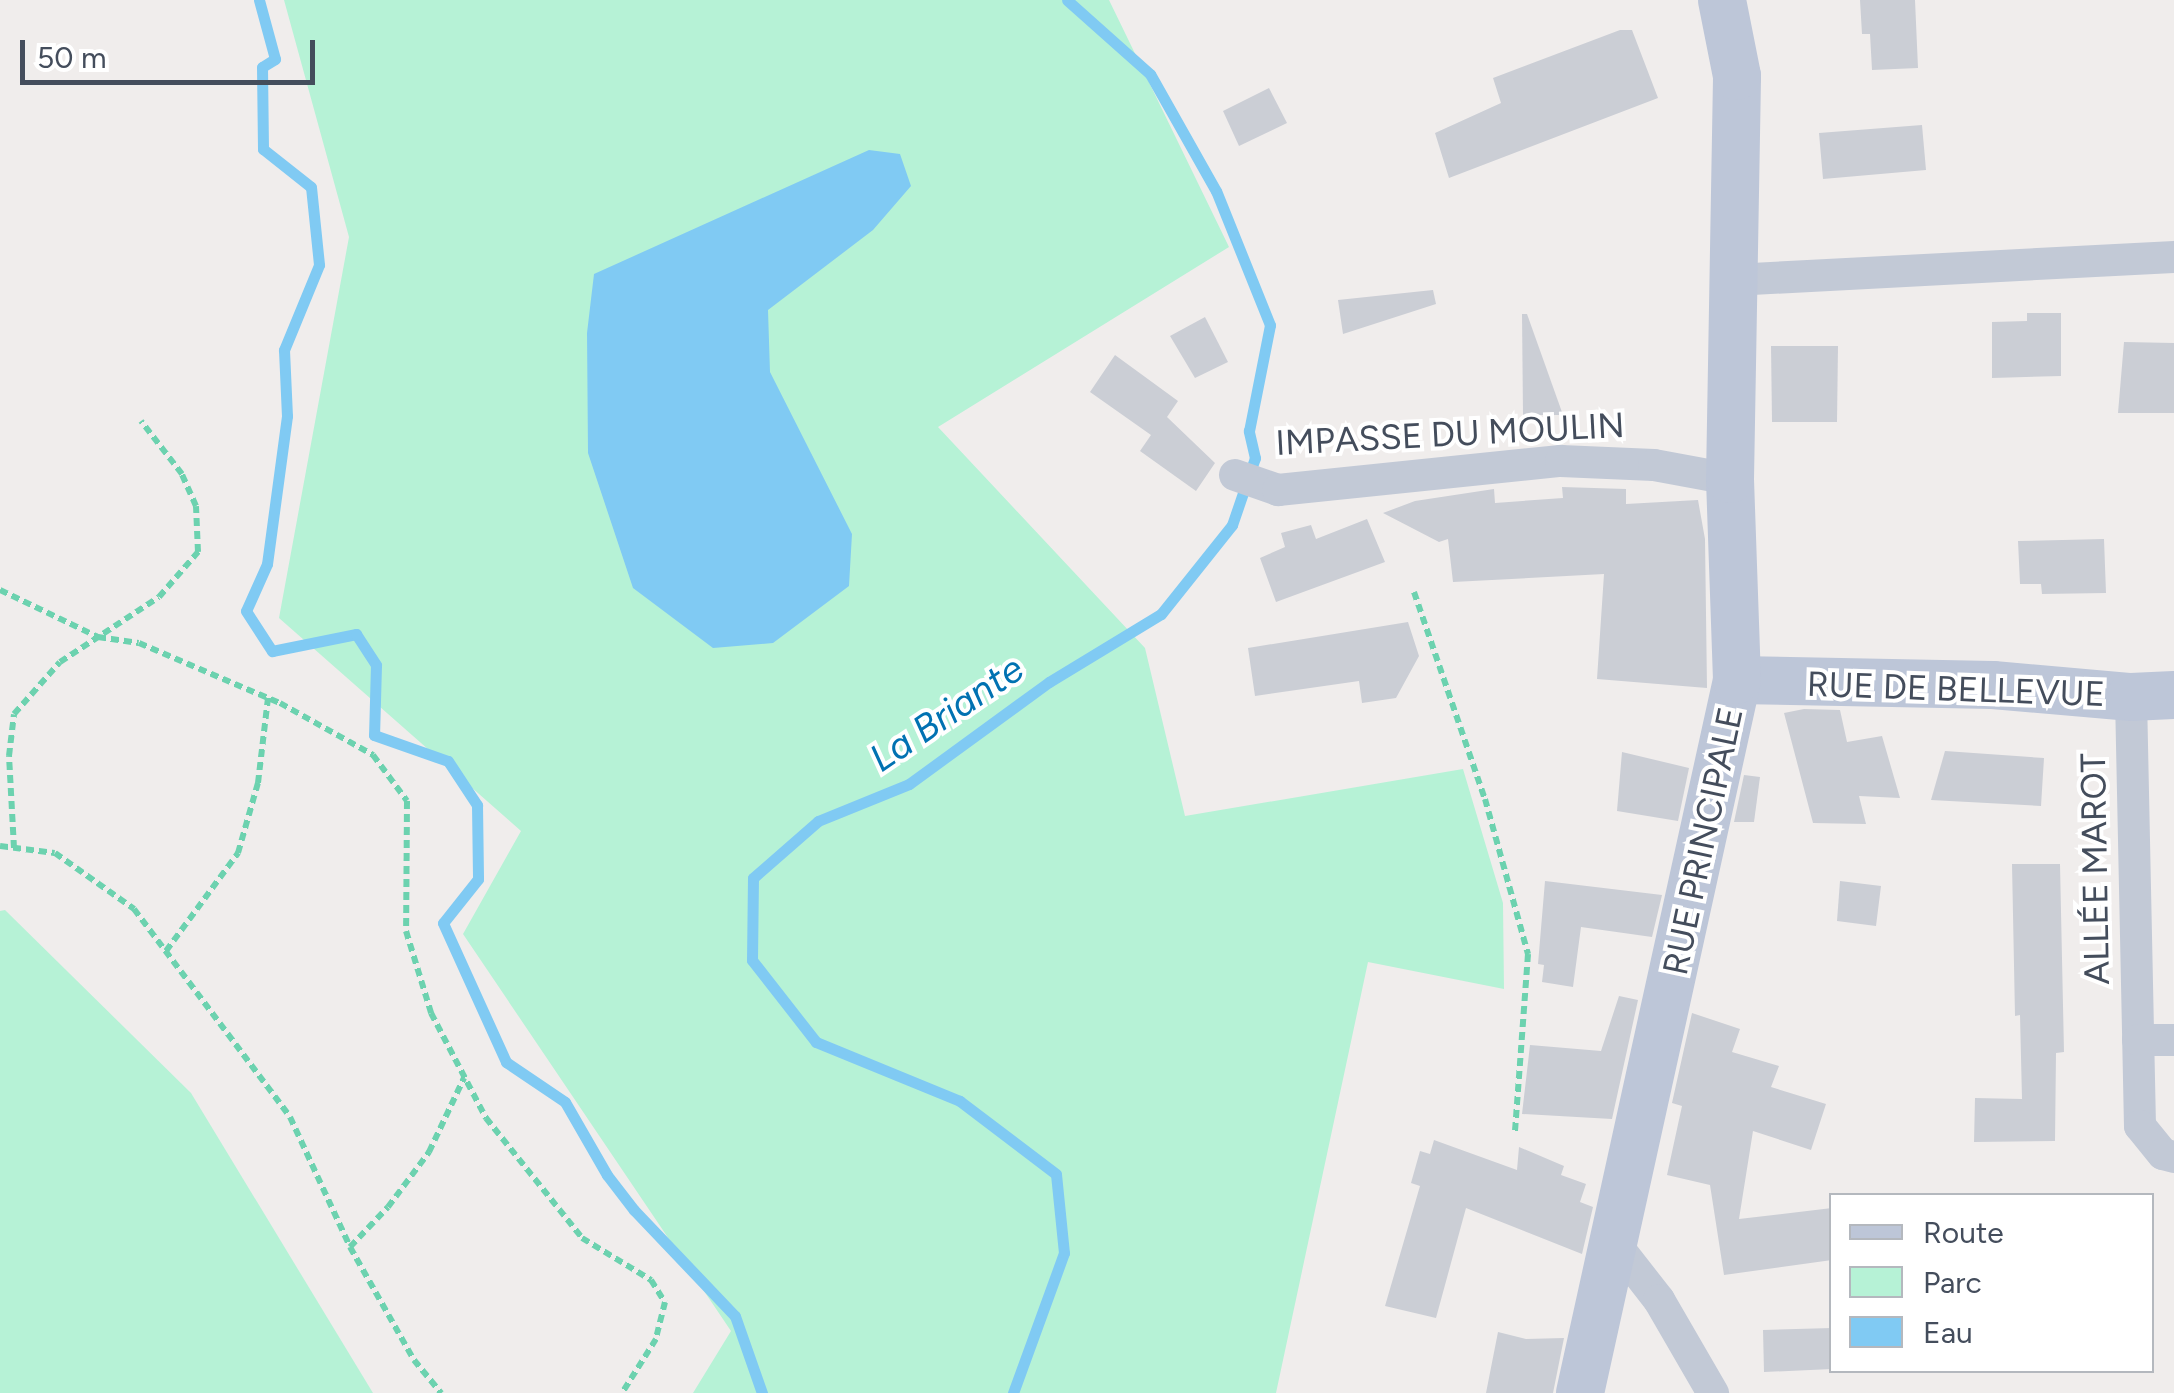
<!DOCTYPE html>
<meta charset="utf-8">
<style>
body{margin:0}
#map{position:relative;width:2174px;height:1393px;overflow:hidden;background:#f0edec;font-family:Figtree,sans-serif}
div>[style]{position:absolute}
.green>*{inset:0;background:#b6f2d6}
.water>*{inset:0;background:#80caf3}
.stream>*{height:11px;margin:-5.5px;padding:0 5.5px;transform-origin:5.5px;border-radius:5.5px;background:#80caf3}
.building>*{inset:0;background:#cbced5}
.path>*{height:6px;margin-top:-3px;transform-origin:0;background:repeating-linear-gradient(90deg,#6cd2af 0 8px,transparent 0 13px)}
.street>*{height:32px;margin:-16px;padding:0 16px;transform-origin:16px;border-radius:16px;background:#c2c9d6}
.secondary>*{height:48px;margin:-24px;padding:0 24px;transform-origin:24px;border-radius:24px;background:#bdc6d8}
span{translate:-50% -50%;white-space:nowrap;text-align:center;line-height:1.15;-webkit-text-stroke:8px #fff;paint-order:stroke}
.street-label{font-size:35px;color:#444d5c}
.water-label{font-size:38px;color:#0172b2;font-style:italic}
.legend{position:absolute;left:1829px;top:1193px;width:325px;height:180px;box-sizing:border-box;background:#fff;border:2px solid #b4b8be;margin:0;padding:12px 18px;list-style:none;font-size:30px;color:#444d5c}
.legend li{display:flex;align-items:center;gap:20px;height:50px}
.legend b{width:50px;border:2px solid #b4b8be}
.scale{position:absolute;left:20px;top:40px;width:295px;height:45px;box-sizing:border-box;border:5px solid #444d5c;border-top:0;padding-left:12px;font-size:30px;line-height:35px;white-space:nowrap;color:#444d5c;-webkit-text-stroke:8px #fff;paint-order:stroke}
</style>
<div id="map">
<div class="green">
<div style="clip-path:polygon(284px 0,1109px 0,1229px 247px,938px 427px,1145px 648px,1185px 816px,1463px 769px,1503px 903px,1504px 989px,1368px 962px,1276px 1393px,693px 1393px,731px 1331px,463px 934px,521px 831px,279px 618px,349px 237px)"></div>
<div style="clip-path:polygon(5px 910px,191px 1093px,373px 1393px,0 1393px,0 911px)"></div>
</div>
<div class="water">
<div style="clip-path:polygon(869px 150px,900px 154px,911px 186px,873px 230px,768px 310px,770px 372px,852px 534px,849px 586px,773px 643px,713px 648px,633px 588px,588px 453px,587px 333px,594px 274px)"></div>
</div>
<div class="stream">
<div style="left:259px;top:0;width:61px;rotate:74.8deg"></div>
<div style="left:275px;top:59px;width:15px;rotate:148deg"></div>
<div style="left:262px;top:67px;width:82px;rotate:89.3deg"></div>
<div style="left:263px;top:149px;width:61px;rotate:38.4deg"></div>
<div style="left:311px;top:187px;width:78px;rotate:84.1deg"></div>
<div style="left:319px;top:265px;width:92px;rotate:112.4deg"></div>
<div style="left:284px;top:350px;width:66px;rotate:87.4deg"></div>
<div style="left:287px;top:416px;width:149px;rotate:97.7deg"></div>
<div style="left:267px;top:564px;width:51px;rotate:114.1deg"></div>
<div style="left:246px;top:611px;width:48px;rotate:57deg"></div>
<div style="left:272px;top:651px;width:86px;rotate:-11.4deg"></div>
<div style="left:356px;top:634px;width:37px;rotate:57deg"></div>
<div style="left:376px;top:665px;width:70px;rotate:91.6deg"></div>
<div style="left:374px;top:735px;width:78px;rotate:19.4deg"></div>
<div style="left:448px;top:761px;width:53px;rotate:56.6deg"></div>
<div style="left:477px;top:805px;width:74px;rotate:89.2deg"></div>
<div style="left:478px;top:879px;width:56px;rotate:128.5deg"></div>
<div style="left:443px;top:923px;width:153px;rotate:65.6deg"></div>
<div style="left:506px;top:1062px;width:71px;rotate:34.1deg"></div>
<div style="left:565px;top:1102px;width:84px;rotate:60.1deg"></div>
<div style="left:607px;top:1175px;width:44px;rotate:52.4deg"></div>
<div style="left:634px;top:1210px;width:146px;rotate:46.4deg"></div>
<div style="left:735px;top:1316px;width:82px;rotate:70.7deg"></div>
<div style="left:1013px;top:1393px;width:149px;rotate:-70deg"></div>
<div style="left:1064px;top:1253px;width:79px;rotate:-95.8deg"></div>
<div style="left:1056px;top:1174px;width:121px;rotate:-142.8deg"></div>
<div style="left:960px;top:1101px;width:156px;rotate:-157.7deg"></div>
<div style="left:816px;top:1042px;width:104px;rotate:-128deg"></div>
<div style="left:752px;top:960px;width:82px;rotate:-89.3deg"></div>
<div style="left:753px;top:878px;width:86px;rotate:-41.2deg"></div>
<div style="left:818px;top:821px;width:98px;rotate:-22.1deg"></div>
<div style="left:909px;top:784px;width:173px;rotate:-36.1deg"></div>
<div style="left:1049px;top:682px;width:131px;rotate:-31.3deg"></div>
<div style="left:1161px;top:614px;width:114px;rotate:-51.4deg"></div>
<div style="left:1232px;top:525px;width:71px;rotate:-71.1deg"></div>
<div style="left:1255px;top:458px;width:28px;rotate:-103deg"></div>
<div style="left:1249px;top:431px;width:108px;rotate:-78.8deg"></div>
<div style="left:1270px;top:325px;width:144px;rotate:-111.9deg"></div>
<div style="left:1216px;top:191px;width:134px;rotate:-119.4deg"></div>
<div style="left:1150px;top:74px;width:111px;rotate:-138.3deg"></div>
</div>
<div class="building">
<div style="clip-path:polygon(1860px 0,1915px 0,1918px 68px,1872px 70px,1870px 34px,1862px 34px)"></div>
<div style="clip-path:polygon(1620px 30px,1632px 30px,1658px 98px,1449px 178px,1435px 133px,1501px 103px,1493px 78px)"></div>
<div style="clip-path:polygon(1269px 88px,1287px 123px,1239px 146px,1223px 111px)"></div>
<div style="clip-path:polygon(1922px 125px,1926px 170px,1823px 179px,1819px 133px)"></div>
<div style="clip-path:polygon(1433px 290px,1436px 304px,1343px 334px,1338px 300px)"></div>
<div style="clip-path:polygon(2027px 313px,2061px 313px,2061px 376px,1992px 378px,1992px 322px,2027px 321px)"></div>
<div style="clip-path:polygon(1522px 314px,1527px 314px,1563px 415px,1523px 415px)"></div>
<div style="clip-path:polygon(1205px 317px,1228px 362px,1195px 378px,1170px 336px)"></div>
<div style="clip-path:polygon(2124px 342px,2174px 343px,2174px 413px,2118px 413px)"></div>
<div style="clip-path:polygon(1771px 346px,1838px 346px,1837px 422px,1772px 422px)"></div>
<div style="clip-path:polygon(1115px 355px,1178px 401px,1167px 417px,1215px 463px,1196px 491px,1140px 451px,1151px 435px,1090px 392px)"></div>
<div style="clip-path:polygon(1562px 487px,1626px 489px,1626px 504px,1698px 500px,1705px 539px,1707px 688px,1597px 679px,1604px 574px,1453px 582px,1448px 539px,1439px 542px,1383px 513px,1415px 501px,1494px 489px,1495px 503px,1563px 498px)"></div>
<div style="clip-path:polygon(1367px 519px,1385px 562px,1276px 602px,1260px 558px,1285px 547px,1281px 533px,1311px 525px,1316px 539px)"></div>
<div style="clip-path:polygon(2104px 539px,2106px 593px,2042px 594px,2041px 584px,2020px 584px,2018px 541px)"></div>
<div style="clip-path:polygon(1408px 622px,1419px 656px,1396px 698px,1362px 703px,1359px 681px,1255px 696px,1248px 648px)"></div>
<div style="clip-path:polygon(1804px 709px,1840px 710px,1847px 742px,1882px 736px,1900px 798px,1859px 796px,1866px 824px,1813px 823px,1784px 713px)"></div>
<div style="clip-path:polygon(1945px 751px,2044px 758px,2041px 806px,1931px 800px)"></div>
<div style="clip-path:polygon(1622px 752px,1689px 768px,1678px 821px,1617px 811px)"></div>
<div style="clip-path:polygon(1744px 775px,1760px 777px,1754px 822px,1734px 822px)"></div>
<div style="clip-path:polygon(2012px 864px,2060px 864px,2064px 1052px,2056px 1053px,2055px 1141px,1974px 1142px,1975px 1098px,2022px 1099px,2020px 1015px,2015px 1016px)"></div>
<div style="clip-path:polygon(1545px 881px,1662px 895px,1652px 937px,1581px 927px,1573px 987px,1542px 982px,1544px 965px,1538px 964px)"></div>
<div style="clip-path:polygon(1840px 881px,1881px 886px,1876px 926px,1837px 921px)"></div>
<div style="clip-path:polygon(1619px 996px,1638px 1000px,1612px 1119px,1522px 1114px,1530px 1045px,1601px 1051px)"></div>
<div style="clip-path:polygon(1692px 1013px,1740px 1029px,1732px 1052px,1779px 1066px,1771px 1087px,1826px 1104px,1811px 1150px,1753px 1131px,1739px 1219px,1832px 1208px,1832px 1260px,1724px 1275px,1710px 1185px,1667px 1175px,1682px 1106px,1672px 1103px)"></div>
<div style="clip-path:polygon(1434px 1140px,1517px 1170px,1519px 1147px,1564px 1166px,1561px 1175px,1586px 1184px,1580px 1202px,1593px 1207px,1582px 1254px,1466px 1208px,1436px 1318px,1385px 1306px,1420px 1186px,1411px 1183px,1420px 1151px,1430px 1154px)"></div>
<div style="clip-path:polygon(1832px 1328px,1832px 1369px,1764px 1372px,1763px 1330px)"></div>
<div style="clip-path:polygon(1498px 1332px,1526px 1339px,1564px 1338px,1553px 1393px,1486px 1393px)"></div>
</div>
<div class="path">
<div style="left:0;top:590px;width:109px;rotate:25.6deg"></div>
<div style="left:98px;top:637px;width:41px;rotate:8.3deg"></div>
<div style="left:139px;top:643px;width:153px;rotate:23.1deg"></div>
<div style="left:280px;top:703px;width:107px;rotate:29.2deg"></div>
<div style="left:373px;top:755px;width:57px;rotate:53.5deg"></div>
<div style="left:407px;top:801px;width:130px;rotate:90.4deg"></div>
<div style="left:406px;top:931px;width:86px;rotate:73deg"></div>
<div style="left:431px;top:1013px;width:119px;rotate:62.4deg"></div>
<div style="left:486px;top:1118px;width:154px;rotate:51.3deg"></div>
<div style="left:582px;top:1238px;width:81px;rotate:31.3deg"></div>
<div style="left:651px;top:1280px;width:26px;rotate:58deg"></div>
<div style="left:665px;top:1302px;width:38px;rotate:104deg"></div>
<div style="left:656px;top:1339px;width:64px;rotate:122.2deg"></div>
<div style="left:1414px;top:592px;width:219px;rotate:71.1deg"></div>
<div style="left:1485px;top:799px;width:161px;rotate:74.5deg"></div>
<div style="left:1528px;top:954px;width:179px;rotate:94.2deg"></div>
<div style="left:0;top:846px;width:55px;rotate:7.3deg"></div>
<div style="left:55px;top:853px;width:97px;rotate:35.3deg"></div>
<div style="left:134px;top:909px;width:260px;rotate:53.1deg"></div>
<div style="left:290px;top:1117px;width:143px;rotate:65.2deg"></div>
<div style="left:350px;top:1247px;width:130px;rotate:60.5deg"></div>
<div style="left:414px;top:1360px;width:43px;rotate:50.7deg"></div>
<div style="left:14px;top:848px;width:92px;rotate:-93.1deg"></div>
<div style="left:9px;top:756px;width:42px;rotate:-83.2deg"></div>
<div style="left:14px;top:714px;width:69px;rotate:-48.5deg"></div>
<div style="left:60px;top:662px;width:118px;rotate:-33.3deg"></div>
<div style="left:159px;top:597px;width:60px;rotate:-49.1deg"></div>
<div style="left:198px;top:552px;width:46px;rotate:-92.5deg"></div>
<div style="left:196px;top:506px;width:35px;rotate:-114deg"></div>
<div style="left:182px;top:474px;width:67px;rotate:-127.7deg"></div>
<div style="left:166px;top:951px;width:122px;rotate:-53.7deg"></div>
<div style="left:238px;top:853px;width:73px;rotate:-74.1deg"></div>
<div style="left:258px;top:783px;width:86px;rotate:-83.3deg"></div>
<div style="left:350px;top:1247px;width:55px;rotate:-46.5deg"></div>
<div style="left:388px;top:1207px;width:69px;rotate:-53.3deg"></div>
<div style="left:429px;top:1152px;width:82px;rotate:-64.7deg"></div>
</div>
<div class="street">
<div style="left:1733px;top:280px;width:442px;rotate:-3deg"></div>
<div style="left:1235px;top:475px;width:46px;rotate:19.2deg"></div>
<div style="left:1278px;top:490px;width:284px;rotate:-5.9deg"></div>
<div style="left:1561px;top:461px;width:93px;rotate:2.5deg"></div>
<div style="left:1654px;top:465px;width:77px;rotate:10.4deg"></div>
<div style="left:2131px;top:697px;width:429px;rotate:88.8deg"></div>
<div style="left:2140px;top:1126px;width:36px;rotate:51deg"></div>
<div style="left:2163px;top:1154px;width:11px;rotate:15deg"></div>
<div style="left:2138px;top:1040px;width:36px"></div>
<div style="left:1613px;top:1241px;width:75px;rotate:52.1deg"></div>
<div style="left:1659px;top:1300px;width:108px;rotate:59.9deg"></div>
</div>
<div class="secondary">
<div style="left:1737px;top:680px;width:256px;rotate:1.1deg"></div>
<div style="left:1993px;top:685px;width:139px;rotate:5deg"></div>
<div style="left:2131px;top:697px;width:43px;rotate:-2.7deg"></div>
<div style="left:1580px;top:1393px;width:730px;rotate:-77.58deg"></div>
<div style="left:1737px;top:680px;width:201px;rotate:-92deg"></div>
<div style="left:1730px;top:479px;width:403px;rotate:-89deg"></div>
<div style="left:1737px;top:76px;width:77px;rotate:-101.2deg"></div>
</div>
<div class="street-label">
<span style="left:1450px;top:434px;rotate:-3deg">IMPASSE DU MOULIN</span>
<span style="left:1956px;top:689px;rotate:2deg">RUE DE BELLEVUE</span>
<span style="left:1703px;top:841px;rotate:-78deg">RUE PRINCIPALE</span>
<span style="left:2095px;top:869px;rotate:-91deg">ALLÉE MAROT</span>
</div>
<div class="water-label">
<span style="left:947px;top:714px;rotate:-34deg">La Briante</span>
</div>
<ul class="legend">
<li><b style="height:12px;background:#bdc6d8"></b>Route</li>
<li><b style="height:28px;background:#b6f2d6"></b>Parc</li>
<li><b style="height:28px;background:#80caf3"></b>Eau</li>
</ul>
<div class="scale">50 m</div>
</div>
